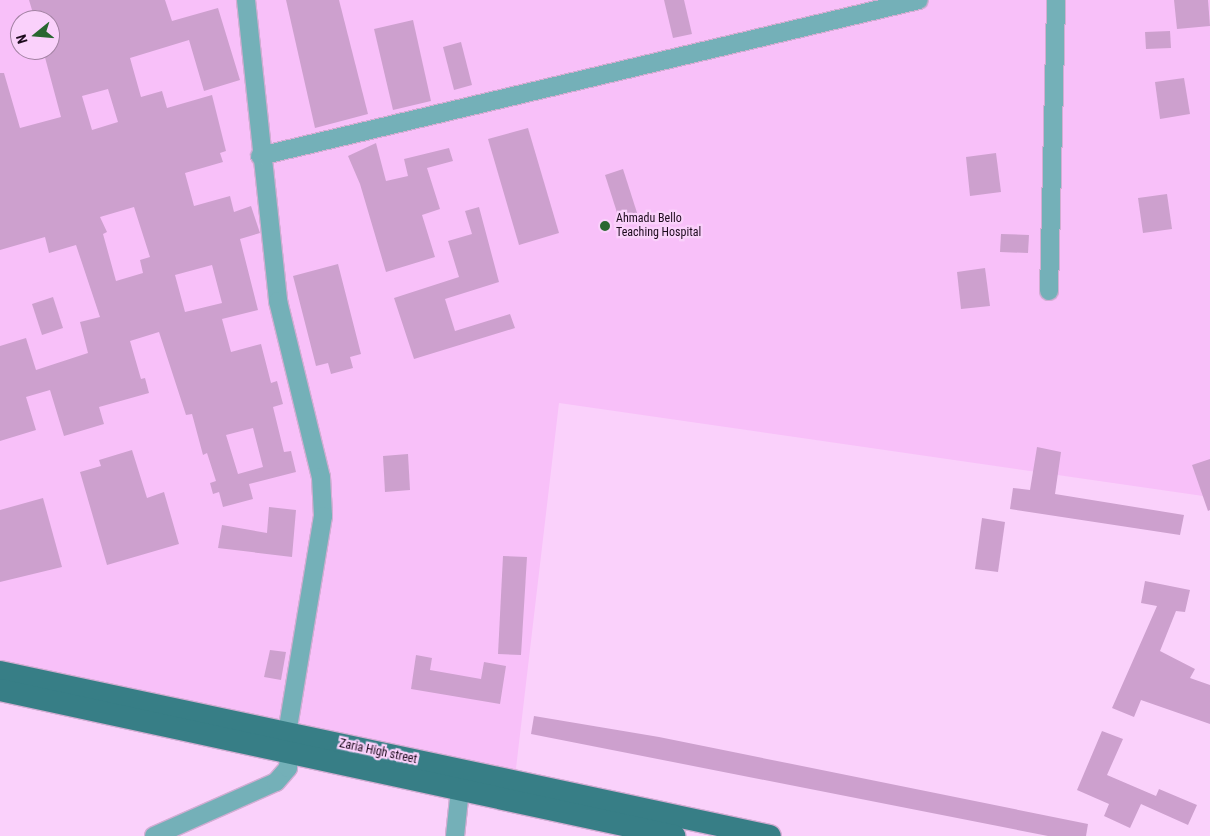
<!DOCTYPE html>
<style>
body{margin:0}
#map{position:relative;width:1210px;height:836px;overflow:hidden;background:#fad1fb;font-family:"Roboto Condensed",sans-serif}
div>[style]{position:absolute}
.built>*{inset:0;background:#f8c0f9}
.building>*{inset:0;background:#cda0ce}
.roads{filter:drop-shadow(1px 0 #d2add3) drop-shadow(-1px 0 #d2add3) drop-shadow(0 1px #d2add3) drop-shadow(0 -1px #d2add3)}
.minor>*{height:18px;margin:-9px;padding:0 9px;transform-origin:9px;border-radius:9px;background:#74b0b8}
.major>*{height:22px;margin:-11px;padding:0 11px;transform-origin:11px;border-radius:11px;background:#377e86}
.dots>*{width:14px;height:14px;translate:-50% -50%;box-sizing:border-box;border:2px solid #fad1fb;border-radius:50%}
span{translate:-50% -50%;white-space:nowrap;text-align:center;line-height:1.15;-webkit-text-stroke:4.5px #fad1fb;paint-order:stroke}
.poi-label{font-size:12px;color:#1d0b1d}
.left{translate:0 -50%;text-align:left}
.street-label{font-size:12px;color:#1d0b1d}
.north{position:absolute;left:10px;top:10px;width:50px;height:50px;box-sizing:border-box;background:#fad1fb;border:1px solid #a282a2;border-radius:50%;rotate:253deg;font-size:14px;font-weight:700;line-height:20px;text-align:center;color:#1d0b1d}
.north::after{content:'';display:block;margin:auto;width:18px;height:22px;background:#296730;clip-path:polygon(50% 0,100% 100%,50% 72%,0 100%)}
</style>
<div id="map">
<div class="built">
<div style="clip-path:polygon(evenodd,0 0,1210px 0,1210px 497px,559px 403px,515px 777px,0 661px,0 0,20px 20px,50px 20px,50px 50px,20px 50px,20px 20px)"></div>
</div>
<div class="building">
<div style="clip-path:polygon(evenodd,29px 0,165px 0,172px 21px,218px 8px,240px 80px,204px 91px,189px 40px,130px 58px,141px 97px,162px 91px,167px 108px,212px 95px,226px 151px,220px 153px,223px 162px,185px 173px,194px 206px,230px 196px,234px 212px,251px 206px,260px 233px,240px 239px,258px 310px,222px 319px,231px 352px,261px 344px,271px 383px,277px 381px,283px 404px,273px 407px,284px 452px,291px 451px,296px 472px,249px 484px,253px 499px,223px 507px,219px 492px,213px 494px,210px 483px,216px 481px,207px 453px,203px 455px,192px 414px,186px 415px,159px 332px,130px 341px,141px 379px,145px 378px,149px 393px,99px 407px,104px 424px,64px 436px,50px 390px,26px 397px,36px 430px,0 441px,0 346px,26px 338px,36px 370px,88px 353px,80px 322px,100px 317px,76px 245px,49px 253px,45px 237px,0 250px,0 73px,4px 73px,20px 128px,61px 117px,43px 50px,50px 50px,50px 20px,35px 20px,29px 0,108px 89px,118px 122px,92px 130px,82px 96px,108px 89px,29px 0,134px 207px,150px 257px,140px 260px,143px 273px,116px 281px,103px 234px,107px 232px,100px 217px,134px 207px,29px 0,212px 265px,222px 303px,185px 312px,175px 275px,212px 265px,29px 0,253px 428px,263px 467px,238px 474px,226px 435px,253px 428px)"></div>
<div style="clip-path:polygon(286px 0,339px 0,368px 114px,315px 128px)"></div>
<div style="clip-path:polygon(664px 0,684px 0,692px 34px,673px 38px)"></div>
<div style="clip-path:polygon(1174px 0,1208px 0,1210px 26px,1177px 29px)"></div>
<div style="clip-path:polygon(413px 20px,431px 101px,393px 110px,374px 29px)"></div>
<div style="clip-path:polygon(1170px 31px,1171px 48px,1146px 49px,1145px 32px)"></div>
<div style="clip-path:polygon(461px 42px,472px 85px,454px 90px,443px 47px)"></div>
<div style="clip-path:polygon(1184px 78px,1190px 114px,1160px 119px,1155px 82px)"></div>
<div style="clip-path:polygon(528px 128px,559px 233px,519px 245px,488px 139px)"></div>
<div style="clip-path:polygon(376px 143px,386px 181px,408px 176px,404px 159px,449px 148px,453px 161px,427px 168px,440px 209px,422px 215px,435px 257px,386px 272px,360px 184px,348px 156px)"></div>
<div style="clip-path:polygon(996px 153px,1001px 192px,970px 196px,966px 157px)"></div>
<div style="clip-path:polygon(623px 169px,639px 219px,621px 225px,605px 175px)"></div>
<div style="clip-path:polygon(1167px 194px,1172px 229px,1143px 233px,1138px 198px)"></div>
<div style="clip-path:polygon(479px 207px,499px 282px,445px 299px,455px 331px,510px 314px,515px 328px,414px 359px,394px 298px,459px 277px,448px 241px,472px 234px,465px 211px)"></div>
<div style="clip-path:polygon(1001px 234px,1029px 235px,1028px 253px,1000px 252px)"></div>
<div style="clip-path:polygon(338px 264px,361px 354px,350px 357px,353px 368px,331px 374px,328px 363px,316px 366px,293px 276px)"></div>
<div style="clip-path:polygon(985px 268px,990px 306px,961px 309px,957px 272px)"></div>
<div style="clip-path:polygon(53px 297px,63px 328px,42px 335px,32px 304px)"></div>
<div style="clip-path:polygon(1037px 447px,1061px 452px,1055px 494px,1184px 515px,1180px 535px,1010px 509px,1013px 488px,1030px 490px)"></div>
<div style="clip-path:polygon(132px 450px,147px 498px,164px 492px,179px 544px,107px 565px,80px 472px,101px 466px,99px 460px)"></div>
<div style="clip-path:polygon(408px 454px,410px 490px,385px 492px,383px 456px)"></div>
<div style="clip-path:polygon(1210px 459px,1210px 510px,1208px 511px,1192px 465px)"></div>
<div style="clip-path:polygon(43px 498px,62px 567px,0 582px,0 510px)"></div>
<div style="clip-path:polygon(269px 507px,296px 510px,292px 557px,218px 548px,222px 525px,267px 533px)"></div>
<div style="clip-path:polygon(982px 518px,1005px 522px,998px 572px,975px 569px)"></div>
<div style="clip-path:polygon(503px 556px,527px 557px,521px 655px,498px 654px)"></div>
<div style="clip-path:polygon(1145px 581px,1190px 590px,1185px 612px,1176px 611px,1160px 651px,1195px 669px,1190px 678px,1210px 685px,1210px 724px,1141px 700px,1134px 717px,1112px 708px,1157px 606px,1141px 603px)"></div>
<div style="clip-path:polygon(270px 650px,286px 652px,281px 680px,264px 677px)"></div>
<div style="clip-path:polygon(416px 655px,432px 658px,430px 670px,481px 679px,484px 662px,506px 666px,500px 704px,411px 689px)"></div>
<div style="clip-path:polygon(534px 716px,659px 737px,1088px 824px,1086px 836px,1048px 836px,531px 734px)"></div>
<div style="clip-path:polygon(1102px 731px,1123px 739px,1107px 775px,1156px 796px,1159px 789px,1197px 805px,1188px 825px,1141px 804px,1130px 828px,1104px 816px,1109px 804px,1077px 790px)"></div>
</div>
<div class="roads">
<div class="minor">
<div style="left:246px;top:0;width:303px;rotate:83.9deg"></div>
<div style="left:278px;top:301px;width:181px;rotate:76.3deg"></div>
<div style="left:321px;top:477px;width:39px;rotate:87deg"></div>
<div style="left:323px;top:516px;width:220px;rotate:99.4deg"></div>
<div style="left:260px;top:156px;width:677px;rotate:-13.32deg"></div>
<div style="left:1049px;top:291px;width:291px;rotate:-88.6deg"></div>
<div style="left:154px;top:836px;width:133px;rotate:-23.9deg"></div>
<div style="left:276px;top:782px;width:18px;rotate:-49deg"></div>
<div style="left:288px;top:768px;width:16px;rotate:-86deg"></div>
<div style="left:455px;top:836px;width:47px;rotate:-83.9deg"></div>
</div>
<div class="major">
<div style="left:0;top:672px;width:787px;rotate:12.02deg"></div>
<div style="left:0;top:690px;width:690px;rotate:12.22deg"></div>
</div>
</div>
<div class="dots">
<div style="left:605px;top:226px;background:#296730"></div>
</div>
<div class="poi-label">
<span class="left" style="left:616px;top:226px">Ahmadu Bello<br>Teaching Hospital</span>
</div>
<div class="street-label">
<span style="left:378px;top:752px;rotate:12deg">Zaria High street</span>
</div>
<div class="north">N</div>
</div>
